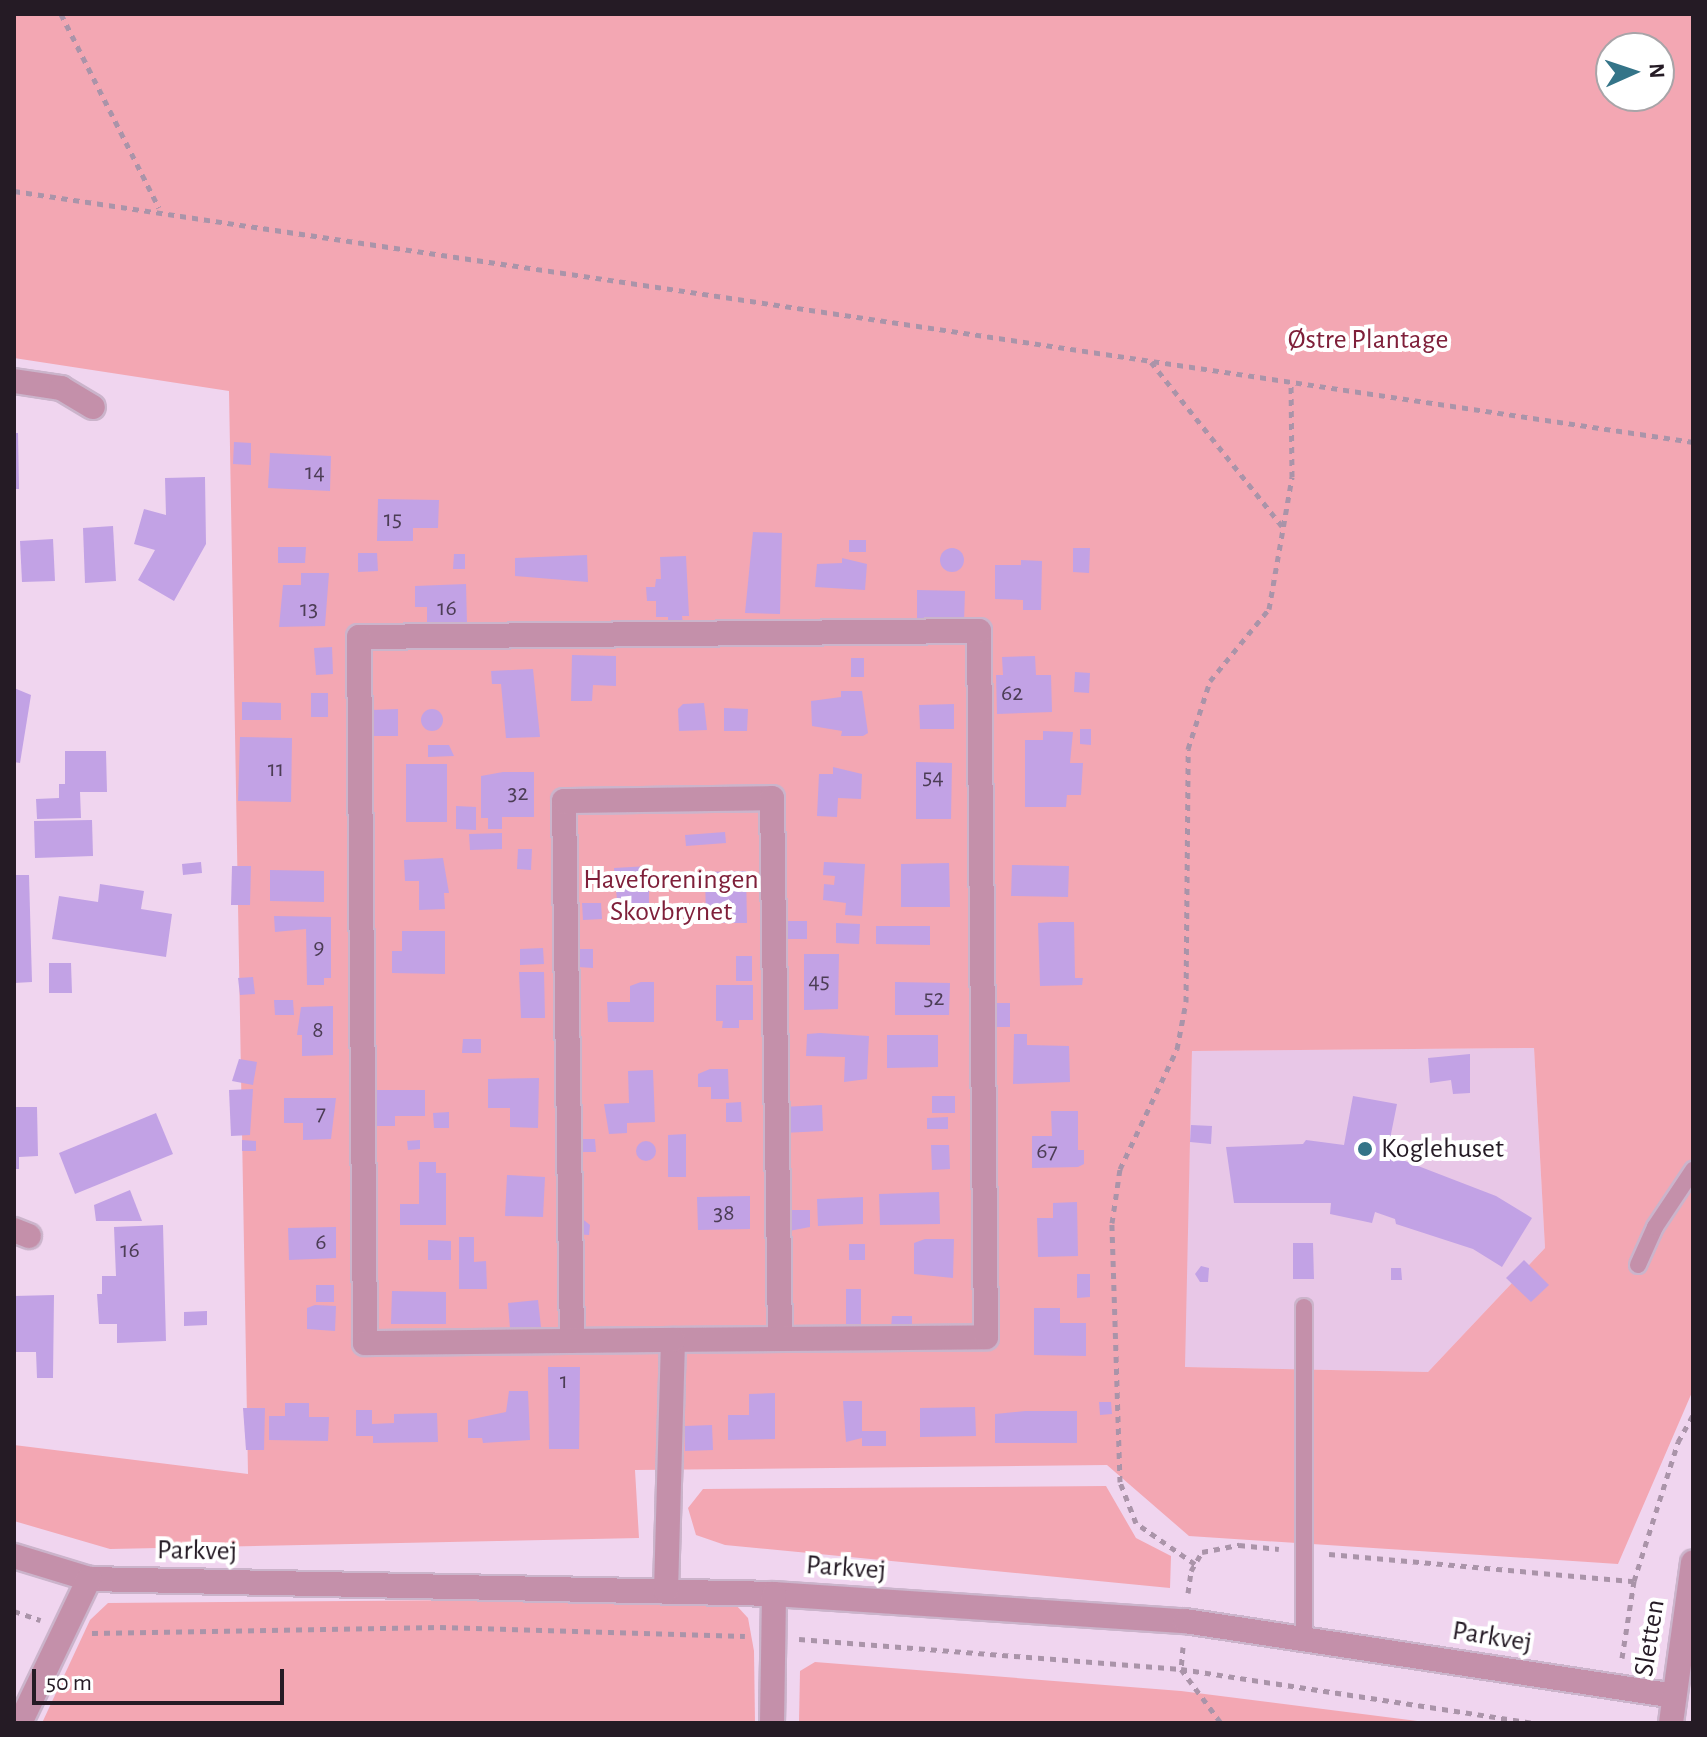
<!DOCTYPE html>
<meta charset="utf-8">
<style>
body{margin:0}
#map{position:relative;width:1707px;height:1737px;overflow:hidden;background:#f0d5ef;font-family:"Alegreya Sans",sans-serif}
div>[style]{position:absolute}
.built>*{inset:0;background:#e8c7e7}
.green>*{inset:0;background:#f3a7b3}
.building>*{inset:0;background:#c2a2e5}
.round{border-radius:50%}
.path>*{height:5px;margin-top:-2.5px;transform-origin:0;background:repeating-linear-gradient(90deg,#aa94a9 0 6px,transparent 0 12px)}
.roads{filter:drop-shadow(2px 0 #cbb4cb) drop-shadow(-2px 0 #cbb4cb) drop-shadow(0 2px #cbb4cb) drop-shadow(0 -2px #cbb4cb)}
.service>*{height:16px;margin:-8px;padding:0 8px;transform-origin:8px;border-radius:8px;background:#c490aa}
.minor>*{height:24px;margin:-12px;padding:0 12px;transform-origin:12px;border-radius:12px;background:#c490aa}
.tertiary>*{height:24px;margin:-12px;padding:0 12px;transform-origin:12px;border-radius:12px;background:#c490aa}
.dots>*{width:22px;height:22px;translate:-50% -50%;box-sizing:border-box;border:4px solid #fff;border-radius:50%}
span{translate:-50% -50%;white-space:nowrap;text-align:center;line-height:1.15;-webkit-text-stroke:8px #fff;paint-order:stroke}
.number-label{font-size:24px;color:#4c3d55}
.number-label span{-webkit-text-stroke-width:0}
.park-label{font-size:28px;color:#7f203a}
.poi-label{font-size:28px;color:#251b25}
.left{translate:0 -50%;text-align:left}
.street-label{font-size:28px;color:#251b25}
.frame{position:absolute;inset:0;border:16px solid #251b25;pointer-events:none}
.north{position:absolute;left:1595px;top:32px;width:80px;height:80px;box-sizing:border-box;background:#fff;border:2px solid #a8a4a8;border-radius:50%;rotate:87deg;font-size:22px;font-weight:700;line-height:32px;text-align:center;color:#251b25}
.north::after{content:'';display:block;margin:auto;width:28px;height:36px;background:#347488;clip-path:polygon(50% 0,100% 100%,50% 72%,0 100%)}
.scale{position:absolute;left:32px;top:1669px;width:252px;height:36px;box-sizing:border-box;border:4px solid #251b25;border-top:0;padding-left:10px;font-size:24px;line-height:28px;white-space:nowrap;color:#251b25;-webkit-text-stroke:6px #fff;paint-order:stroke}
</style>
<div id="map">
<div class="built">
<div style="clip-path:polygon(1534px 1048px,1545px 1248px,1428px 1372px,1184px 1367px,1192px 1051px)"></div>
</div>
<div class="green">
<div style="clip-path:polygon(evenodd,14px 14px,1693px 14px,1693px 1390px,1618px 1564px,1189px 1536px,1107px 1465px,635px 1470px,639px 1538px,110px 1549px,14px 1521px,14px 1445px,248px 1474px,229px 391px,14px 358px,14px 14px,1611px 48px,1659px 48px,1659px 96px,1611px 96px,1611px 48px,14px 14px,1534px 1048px,1545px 1248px,1428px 1372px,1185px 1367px,1192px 1051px,1534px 1048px)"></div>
<div style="clip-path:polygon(1106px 1486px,1136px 1538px,1171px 1556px,1170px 1588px,725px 1545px,696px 1535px,688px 1508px,703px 1489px)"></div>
<div style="clip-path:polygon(605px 1599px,736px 1605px,748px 1618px,754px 1651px,755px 1723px,42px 1723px,90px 1620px,108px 1603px)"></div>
<div style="clip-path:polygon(815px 1662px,1181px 1691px,1433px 1723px,799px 1723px,800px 1671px)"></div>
</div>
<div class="building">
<div style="clip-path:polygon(14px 433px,18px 433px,19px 489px,14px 489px)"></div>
<div style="clip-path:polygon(234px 442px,251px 443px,251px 465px,233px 464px)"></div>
<div style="clip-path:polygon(270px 453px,331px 456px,330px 491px,268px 488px)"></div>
<div style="clip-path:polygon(205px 477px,206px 544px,174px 601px,138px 580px,155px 550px,134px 544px,144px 509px,166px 515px,165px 478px)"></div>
<div style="clip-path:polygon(378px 499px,439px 500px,438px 528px,413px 528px,413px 541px,377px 541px)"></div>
<div style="clip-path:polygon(113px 526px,116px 581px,85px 583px,83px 528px)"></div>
<div style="clip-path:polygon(753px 532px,782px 533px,780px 614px,745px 613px)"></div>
<div style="clip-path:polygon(53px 539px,55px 581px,22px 582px,20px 541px)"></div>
<div style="clip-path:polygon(849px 540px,866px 540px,866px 552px,849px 552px)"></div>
<div style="clip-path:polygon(278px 547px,306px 547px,305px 563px,278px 563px)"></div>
<div class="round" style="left:940px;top:548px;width:24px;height:24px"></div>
<div style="clip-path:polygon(1073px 548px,1090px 548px,1089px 573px,1073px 572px)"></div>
<div style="clip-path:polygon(358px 553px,377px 553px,378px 571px,358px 572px)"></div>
<div style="clip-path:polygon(454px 554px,465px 554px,465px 569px,453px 569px)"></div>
<div style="clip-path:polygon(587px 555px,588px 582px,515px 576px,515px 558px)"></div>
<div style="clip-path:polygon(686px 556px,689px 616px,682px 616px,683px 624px,668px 625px,668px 617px,656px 617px,656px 601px,647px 601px,646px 587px,655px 587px,656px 579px,661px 579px,660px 557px)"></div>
<div style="clip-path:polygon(842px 558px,867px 564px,865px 590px,815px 587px,817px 564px,842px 563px)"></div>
<div style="clip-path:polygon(1021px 560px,1042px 561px,1041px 610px,1023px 610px,1023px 600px,995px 599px,995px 565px,1021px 565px)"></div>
<div style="clip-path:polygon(301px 573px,329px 573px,325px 626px,279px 627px,283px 585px,301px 585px)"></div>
<div style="clip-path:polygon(466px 584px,467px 624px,427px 625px,427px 607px,415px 607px,415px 586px)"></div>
<div style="clip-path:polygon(917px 590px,965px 591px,964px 622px,917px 621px)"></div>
<div style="clip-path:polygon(332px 647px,333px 674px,316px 675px,314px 648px)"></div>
<div style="clip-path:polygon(572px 655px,616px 656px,616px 686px,593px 685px,592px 701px,571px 701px)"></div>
<div style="clip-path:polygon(1035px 656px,1036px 675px,1051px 675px,1052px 712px,997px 714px,996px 675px,1003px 675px,1002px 657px)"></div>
<div style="clip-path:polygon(851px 658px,864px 658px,864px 677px,851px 677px)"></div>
<div style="clip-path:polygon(533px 669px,540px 737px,506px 738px,501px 684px,492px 684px,491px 671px)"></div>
<div style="clip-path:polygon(1075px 672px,1090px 673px,1089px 693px,1074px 692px)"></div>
<div style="clip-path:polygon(14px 688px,31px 695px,20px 763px,14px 762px)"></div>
<div style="clip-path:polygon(841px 691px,862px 691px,868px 733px,863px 736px,841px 736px,842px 731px,812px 726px,811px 701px,841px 697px)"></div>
<div style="clip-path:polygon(311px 693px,328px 693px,328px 717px,311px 717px)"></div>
<div style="clip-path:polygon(242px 702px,281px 703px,281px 720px,242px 720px)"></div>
<div style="clip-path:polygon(704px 703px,707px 730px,679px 731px,678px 709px,683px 704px)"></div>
<div style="clip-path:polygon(954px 704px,954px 729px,920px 729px,919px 705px)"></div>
<div style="clip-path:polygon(724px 708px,748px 709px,747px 731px,724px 731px)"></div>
<div style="clip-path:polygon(398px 709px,398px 736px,371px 736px,371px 710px)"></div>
<div class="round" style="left:421px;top:709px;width:22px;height:22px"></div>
<div style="clip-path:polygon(1080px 729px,1091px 729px,1091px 745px,1080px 744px)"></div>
<div style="clip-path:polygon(1043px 731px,1073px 732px,1070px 763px,1083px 763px,1081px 795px,1067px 795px,1066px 807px,1025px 807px,1025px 740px,1043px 740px)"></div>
<div style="clip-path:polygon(240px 737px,292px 738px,291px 802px,238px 801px)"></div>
<div style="clip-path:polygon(428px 745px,449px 745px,454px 756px,428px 757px)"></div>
<div style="clip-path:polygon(65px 751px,106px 751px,107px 792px,80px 792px,81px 818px,37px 819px,36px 799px,59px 798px,59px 784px,65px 784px)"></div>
<div style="clip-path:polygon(916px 762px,952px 763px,951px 819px,916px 819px)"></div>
<div style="clip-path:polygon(406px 764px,447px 764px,447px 822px,406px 822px)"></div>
<div style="clip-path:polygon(833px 767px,862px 774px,861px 799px,838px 798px,837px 817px,817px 816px,819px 774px,833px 774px)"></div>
<div style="clip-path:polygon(503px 772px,534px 772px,534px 817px,502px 817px,502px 829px,488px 829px,488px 818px,481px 818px,481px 776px)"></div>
<div style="clip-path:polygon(456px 806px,476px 807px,476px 830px,456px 829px)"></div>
<div style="clip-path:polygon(92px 820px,93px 856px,35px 858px,34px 821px)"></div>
<div style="clip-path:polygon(725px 832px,726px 843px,686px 846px,685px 835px)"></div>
<div style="clip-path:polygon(502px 833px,502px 849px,470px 850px,469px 834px)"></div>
<div style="clip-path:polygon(518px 849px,532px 849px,531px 870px,517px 869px)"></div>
<div style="clip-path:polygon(443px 858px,449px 893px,444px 893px,445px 909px,419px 910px,419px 881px,405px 881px,404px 860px)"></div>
<div style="clip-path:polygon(201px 862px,202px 873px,183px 875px,182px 864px)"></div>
<div style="clip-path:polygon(824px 862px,865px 864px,862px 916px,845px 915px,846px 903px,823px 900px,824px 884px,834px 885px,835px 876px,823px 875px)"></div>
<div style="clip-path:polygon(949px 863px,950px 907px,901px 907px,901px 864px)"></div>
<div style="clip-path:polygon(1012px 865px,1069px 866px,1068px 897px,1011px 896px)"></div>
<div style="clip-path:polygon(232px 866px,251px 866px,250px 905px,231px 905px)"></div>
<div style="clip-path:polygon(649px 866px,649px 919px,619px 921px,614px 868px)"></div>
<div style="clip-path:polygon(270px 870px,324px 871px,324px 902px,270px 901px)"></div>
<div style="clip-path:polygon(746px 871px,747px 923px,706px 923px,705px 872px)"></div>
<div style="clip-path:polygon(14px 875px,29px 875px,32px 982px,14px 983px)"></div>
<div style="clip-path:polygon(100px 884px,144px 891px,141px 909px,172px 914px,166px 957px,52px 939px,59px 896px,98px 902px)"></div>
<div style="clip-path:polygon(582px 903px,601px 903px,602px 919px,583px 920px)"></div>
<div style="clip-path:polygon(274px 916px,331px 917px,331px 978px,324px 978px,324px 985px,307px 985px,306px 929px,275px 932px)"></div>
<div style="clip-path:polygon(780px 921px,807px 921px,807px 939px,780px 939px)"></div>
<div style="clip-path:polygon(1052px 922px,1074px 922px,1075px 978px,1083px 978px,1082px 985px,1040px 986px,1038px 923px)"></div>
<div style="clip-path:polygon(836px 923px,860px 924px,859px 944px,836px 943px)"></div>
<div style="clip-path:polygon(876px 926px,930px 926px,930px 945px,876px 944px)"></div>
<div style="clip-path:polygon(402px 931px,445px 931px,445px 974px,392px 973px,392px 951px,402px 951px)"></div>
<div style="clip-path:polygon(543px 948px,544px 964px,520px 965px,520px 949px)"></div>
<div style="clip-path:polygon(578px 949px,593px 949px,593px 968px,578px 967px)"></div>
<div style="clip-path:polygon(804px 954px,839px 954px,838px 1009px,804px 1010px)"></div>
<div style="clip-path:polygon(736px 956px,752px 956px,752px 981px,736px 981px)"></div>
<div style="clip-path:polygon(49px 963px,71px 963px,72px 993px,49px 993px)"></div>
<div style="clip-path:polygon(519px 972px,544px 972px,545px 1018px,521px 1018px)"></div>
<div style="clip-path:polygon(253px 977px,255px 994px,240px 995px,238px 978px)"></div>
<div style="clip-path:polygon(641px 982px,654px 982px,654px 1022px,608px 1022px,607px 1002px,630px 1002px,630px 986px)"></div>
<div style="clip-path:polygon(895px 982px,950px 983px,949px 1015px,895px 1015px)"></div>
<div style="clip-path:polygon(716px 985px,753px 985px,753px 1020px,739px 1020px,739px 1028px,722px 1028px,723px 1021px,716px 1021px)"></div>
<div style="clip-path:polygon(274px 1000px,293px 1000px,294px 1015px,275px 1015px)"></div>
<div style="clip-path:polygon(988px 1003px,1010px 1003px,1010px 1027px,988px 1027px)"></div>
<div style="clip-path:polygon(333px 1006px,333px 1055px,302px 1056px,302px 1035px,297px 1035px,301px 1007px)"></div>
<div style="clip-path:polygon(820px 1033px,869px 1036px,867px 1079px,844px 1082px,845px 1057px,806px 1056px,807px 1034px)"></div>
<div style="clip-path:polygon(1014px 1034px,1027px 1034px,1027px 1045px,1069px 1046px,1070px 1082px,1013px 1084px)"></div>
<div style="clip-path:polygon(887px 1035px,938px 1035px,938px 1067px,887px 1068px)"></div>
<div style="clip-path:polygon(463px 1039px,481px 1039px,481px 1053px,462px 1053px)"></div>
<div style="clip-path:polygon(1470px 1054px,1470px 1093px,1453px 1094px,1451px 1080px,1430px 1083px,1428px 1058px)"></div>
<div style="clip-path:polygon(239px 1059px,257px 1062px,253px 1085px,232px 1081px)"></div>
<div style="clip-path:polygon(710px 1069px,728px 1069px,729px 1099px,711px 1099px,711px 1087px,698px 1087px,698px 1074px)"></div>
<div style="clip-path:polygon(653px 1070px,655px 1122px,627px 1123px,627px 1133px,609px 1134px,604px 1104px,629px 1103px,628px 1071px)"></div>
<div style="clip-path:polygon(539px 1078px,538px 1128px,510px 1127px,510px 1108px,488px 1108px,488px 1079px)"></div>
<div style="clip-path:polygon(253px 1089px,250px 1135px,231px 1136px,229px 1090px)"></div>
<div style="clip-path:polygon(369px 1090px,425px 1090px,425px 1116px,395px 1116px,395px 1126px,369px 1126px)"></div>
<div style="clip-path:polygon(932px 1096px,955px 1096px,955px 1113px,932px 1113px)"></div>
<div style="clip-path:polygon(1353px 1096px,1397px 1104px,1387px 1154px,1496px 1196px,1532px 1218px,1502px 1267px,1473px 1249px,1396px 1224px,1395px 1219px,1375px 1212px,1372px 1223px,1330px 1214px,1331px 1203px,1234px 1203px,1226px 1147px,1303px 1144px,1306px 1140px,1344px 1145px)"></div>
<div style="clip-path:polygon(284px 1098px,336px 1098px,331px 1139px,303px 1140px,303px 1123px,284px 1123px)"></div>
<div style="clip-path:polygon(741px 1102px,742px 1122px,726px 1122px,726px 1103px)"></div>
<div style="clip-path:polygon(822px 1105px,823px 1131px,783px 1133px,782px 1107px)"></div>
<div style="clip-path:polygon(14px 1107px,37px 1107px,38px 1156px,19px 1157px,19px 1169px,14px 1169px)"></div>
<div style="clip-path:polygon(1051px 1111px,1078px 1111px,1078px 1150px,1084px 1150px,1084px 1164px,1078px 1167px,1032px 1168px,1032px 1136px,1052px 1136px)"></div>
<div style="clip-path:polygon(449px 1112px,449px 1128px,434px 1128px,433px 1113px)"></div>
<div style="clip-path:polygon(156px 1113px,173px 1154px,75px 1194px,59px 1153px)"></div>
<div style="clip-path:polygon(948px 1117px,948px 1129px,927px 1129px,927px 1118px)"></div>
<div style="clip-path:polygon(1191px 1125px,1212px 1126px,1211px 1144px,1190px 1142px)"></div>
<div style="clip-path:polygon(686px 1134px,686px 1177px,668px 1177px,668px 1135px)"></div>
<div style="clip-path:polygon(578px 1139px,595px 1139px,596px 1152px,578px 1152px)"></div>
<div style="clip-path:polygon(242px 1140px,256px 1141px,256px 1151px,242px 1151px)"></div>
<div style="clip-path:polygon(420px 1140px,420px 1149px,408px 1150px,407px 1141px)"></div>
<div class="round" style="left:636px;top:1141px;width:20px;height:20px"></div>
<div style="clip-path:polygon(931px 1145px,949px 1145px,950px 1169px,932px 1170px)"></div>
<div style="clip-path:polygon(419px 1162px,436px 1162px,436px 1173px,446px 1173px,446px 1225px,400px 1225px,400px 1204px,419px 1204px)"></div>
<div style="clip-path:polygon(507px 1175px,545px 1177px,543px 1217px,505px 1216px)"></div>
<div style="clip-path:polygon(130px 1190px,142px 1221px,96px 1221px,94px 1205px)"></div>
<div style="clip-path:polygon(939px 1192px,940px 1224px,880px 1225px,879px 1194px)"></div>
<div style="clip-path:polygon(750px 1196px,750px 1229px,698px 1230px,697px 1197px)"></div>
<div style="clip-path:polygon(863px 1197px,863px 1224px,818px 1226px,817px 1199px)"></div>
<div style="clip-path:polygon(1077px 1202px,1078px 1256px,1038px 1257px,1037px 1218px,1053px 1218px,1053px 1203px)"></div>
<div style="clip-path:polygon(789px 1210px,810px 1210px,810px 1227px,789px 1231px)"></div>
<div style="clip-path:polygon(575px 1213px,590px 1225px,589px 1235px,574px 1234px)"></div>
<div style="clip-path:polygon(163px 1225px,166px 1341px,117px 1343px,117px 1324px,99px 1324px,97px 1294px,102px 1294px,102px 1276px,116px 1276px,114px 1227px)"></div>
<div style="clip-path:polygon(336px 1227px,336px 1258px,289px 1260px,288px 1228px)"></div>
<div style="clip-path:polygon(459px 1237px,474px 1237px,474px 1262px,486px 1261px,487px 1289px,459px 1289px)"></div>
<div style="clip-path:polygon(925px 1239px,954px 1239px,953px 1278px,914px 1274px,914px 1243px)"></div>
<div style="clip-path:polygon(428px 1240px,451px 1241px,451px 1260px,428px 1260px)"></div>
<div style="clip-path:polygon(1293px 1243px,1313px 1243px,1314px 1279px,1293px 1279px)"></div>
<div style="clip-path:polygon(849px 1244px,865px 1244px,865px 1260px,849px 1260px)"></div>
<div style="clip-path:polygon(1524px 1260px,1549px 1285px,1531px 1302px,1506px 1278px)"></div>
<div style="clip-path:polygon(1201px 1266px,1209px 1268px,1208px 1282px,1200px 1282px,1195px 1274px)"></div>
<div style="clip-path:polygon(1391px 1268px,1401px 1268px,1402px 1280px,1391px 1280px)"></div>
<div style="clip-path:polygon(1077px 1274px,1090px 1274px,1090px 1297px,1077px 1298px)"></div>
<div style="clip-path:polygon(316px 1285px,334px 1285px,334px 1302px,316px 1302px)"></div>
<div style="clip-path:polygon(846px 1289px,861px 1289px,861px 1324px,846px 1324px)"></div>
<div style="clip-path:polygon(392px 1291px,446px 1292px,446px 1324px,391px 1324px)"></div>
<div style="clip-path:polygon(54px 1295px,53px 1378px,37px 1378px,36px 1352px,14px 1352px,14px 1296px)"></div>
<div style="clip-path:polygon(538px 1300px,541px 1327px,510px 1329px,508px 1303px)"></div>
<div style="clip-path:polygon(315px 1305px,336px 1306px,335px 1331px,307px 1329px,307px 1308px)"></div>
<div style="clip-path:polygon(1034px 1308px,1060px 1308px,1060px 1323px,1086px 1323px,1086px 1356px,1034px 1355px)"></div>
<div style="clip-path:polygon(207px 1311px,207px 1325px,184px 1326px,184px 1312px)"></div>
<div style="clip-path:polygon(892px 1316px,912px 1316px,912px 1329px,891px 1329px)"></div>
<div style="clip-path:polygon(548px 1367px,580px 1367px,579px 1449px,549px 1449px)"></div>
<div style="clip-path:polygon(509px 1391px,528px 1391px,530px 1440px,483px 1443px,482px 1438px,468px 1438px,468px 1420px,506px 1412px)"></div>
<div style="clip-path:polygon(775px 1393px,775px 1439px,728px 1440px,728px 1415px,749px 1415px,749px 1394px)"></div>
<div style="clip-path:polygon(843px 1401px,862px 1401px,862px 1431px,886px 1431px,886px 1446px,862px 1446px,862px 1438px,846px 1442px)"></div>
<div style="clip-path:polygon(1099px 1402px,1111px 1402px,1112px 1414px,1100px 1415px)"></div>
<div style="clip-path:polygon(285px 1403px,309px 1403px,309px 1417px,329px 1417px,328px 1441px,269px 1440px,269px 1416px,285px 1416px)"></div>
<div style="clip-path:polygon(975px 1407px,976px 1436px,920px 1437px,920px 1408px)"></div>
<div style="clip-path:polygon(243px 1408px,265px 1408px,264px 1450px,246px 1450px)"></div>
<div style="clip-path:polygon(356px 1410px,372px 1410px,372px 1424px,394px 1423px,394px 1414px,437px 1413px,438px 1442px,373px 1443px,373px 1436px,356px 1436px)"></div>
<div style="clip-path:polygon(1025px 1411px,1077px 1411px,1077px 1443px,995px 1443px,995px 1414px)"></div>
<div style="clip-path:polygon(712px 1425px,713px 1450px,685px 1451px,685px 1426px)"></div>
</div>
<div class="path">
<div style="left:61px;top:14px;width:217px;rotate:63.2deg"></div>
<div style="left:14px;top:191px;width:1698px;rotate:8.5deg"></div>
<div style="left:1151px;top:362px;width:210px;rotate:51.4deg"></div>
<div style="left:1329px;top:1554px;width:306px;rotate:5.1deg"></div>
<div style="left:1195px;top:1564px;width:72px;rotate:-145.2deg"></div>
<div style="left:1136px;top:1523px;width:44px;rotate:-111.3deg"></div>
<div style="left:1120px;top:1482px;width:259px;rotate:-91.8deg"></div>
<div style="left:1112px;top:1223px;width:55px;rotate:-81.6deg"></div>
<div style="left:1120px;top:1169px;width:133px;rotate:-64.6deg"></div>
<div style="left:1177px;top:1049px;width:48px;rotate:-79.2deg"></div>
<div style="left:1186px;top:1002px;width:253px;rotate:-89.5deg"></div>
<div style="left:1188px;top:749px;width:71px;rotate:-72.1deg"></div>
<div style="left:1210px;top:681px;width:93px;rotate:-50.7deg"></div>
<div style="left:1269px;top:609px;width:134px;rotate:-80.1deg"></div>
<div style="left:1292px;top:477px;width:94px;rotate:-90.6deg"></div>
<div style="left:1188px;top:1593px;width:22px;rotate:-82deg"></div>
<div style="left:1191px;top:1571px;width:22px;rotate:-60deg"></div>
<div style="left:1202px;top:1552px;width:38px;rotate:-11deg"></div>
<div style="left:1239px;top:1545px;width:40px;rotate:5.7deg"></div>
<div style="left:14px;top:1611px;width:28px;rotate:19deg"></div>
<div style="left:92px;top:1633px;width:348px;rotate:-1deg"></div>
<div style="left:440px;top:1627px;width:305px;rotate:1.7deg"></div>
<div style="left:799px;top:1639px;width:383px;rotate:4.5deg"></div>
<div style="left:1181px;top:1669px;width:358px;rotate:8.7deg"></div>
<div style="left:1183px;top:1647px;width:22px;rotate:95deg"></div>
<div style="left:1181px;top:1669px;width:67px;rotate:53.5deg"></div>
<div style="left:1622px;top:1658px;width:78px;rotate:-81.1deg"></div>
<div style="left:1634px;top:1581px;width:146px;rotate:-72.4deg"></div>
<div style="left:1678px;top:1442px;width:31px;rotate:-61deg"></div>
</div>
<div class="roads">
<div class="service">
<div style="left:1638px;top:1265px;width:42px;rotate:-65.9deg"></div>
<div style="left:1655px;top:1227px;width:69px;rotate:-56.3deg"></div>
<div style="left:1304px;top:1639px;width:332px;rotate:-90deg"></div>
</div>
<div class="minor">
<div style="left:14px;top:381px;width:48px;rotate:8.5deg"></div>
<div style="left:61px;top:388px;width:37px;rotate:31deg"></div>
<div style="left:14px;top:1230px;width:16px;rotate:22deg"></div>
<div style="left:572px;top:1341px;width:540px;rotate:-90.85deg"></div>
<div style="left:564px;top:801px;width:208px;rotate:-0.8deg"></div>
<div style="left:772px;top:798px;width:541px;rotate:89.15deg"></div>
<div style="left:14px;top:1556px;width:78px;rotate:17deg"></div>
<div style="left:89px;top:1579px;width:685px;rotate:1.25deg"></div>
<div style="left:774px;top:1594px;width:412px;rotate:3.8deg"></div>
<div style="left:1185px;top:1621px;width:492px;rotate:8.7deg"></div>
<div style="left:666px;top:1591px;width:251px;rotate:-88.4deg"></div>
<div style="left:673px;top:1340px;width:313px;rotate:-0.5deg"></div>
<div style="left:986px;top:1337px;width:706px;rotate:-90.57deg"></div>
<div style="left:979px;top:631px;width:620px;rotate:179.45deg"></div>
<div style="left:359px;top:637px;width:706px;rotate:89.51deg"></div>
<div style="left:365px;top:1343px;width:308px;rotate:-0.6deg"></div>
<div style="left:20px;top:1723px;width:160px;rotate:-64.4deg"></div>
<div style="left:772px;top:1723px;width:129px;rotate:-89.1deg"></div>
</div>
<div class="tertiary">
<div style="left:1671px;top:1723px;width:162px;rotate:-82.2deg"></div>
</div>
</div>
<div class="dots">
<div style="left:1365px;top:1149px;background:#347488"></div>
</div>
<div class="number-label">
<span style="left:315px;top:473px">14</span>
<span style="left:393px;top:520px">15</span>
<span style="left:447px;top:609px">16</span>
<span style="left:309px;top:610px">13</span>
<span style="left:1012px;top:694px">62</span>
<span style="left:276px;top:770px">11</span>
<span style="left:933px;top:778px">54</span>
<span style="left:518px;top:794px">32</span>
<span style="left:319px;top:948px">9</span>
<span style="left:819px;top:982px">45</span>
<span style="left:934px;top:999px">52</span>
<span style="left:318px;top:1031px">8</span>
<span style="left:321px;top:1114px">7</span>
<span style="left:1047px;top:1152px">67</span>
<span style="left:724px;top:1214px">38</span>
<span style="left:321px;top:1243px">6</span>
<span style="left:130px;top:1251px">16</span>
<span style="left:564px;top:1382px">1</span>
</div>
<div class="park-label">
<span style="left:1368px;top:340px">Østre Plantage</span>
<span style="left:671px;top:896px">Haveforeningen<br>Skovbrynet</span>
</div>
<div class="poi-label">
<span class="left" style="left:1381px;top:1149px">Koglehuset</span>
</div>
<div class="street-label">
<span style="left:197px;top:1551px;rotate:1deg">Parkvej</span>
<span style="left:846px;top:1568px;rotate:4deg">Parkvej</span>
<span style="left:1492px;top:1637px;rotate:9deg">Parkvej</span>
<span style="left:1650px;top:1638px;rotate:-81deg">Sletten</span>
</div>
<div class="frame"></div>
<div class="north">N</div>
<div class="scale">50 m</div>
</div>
